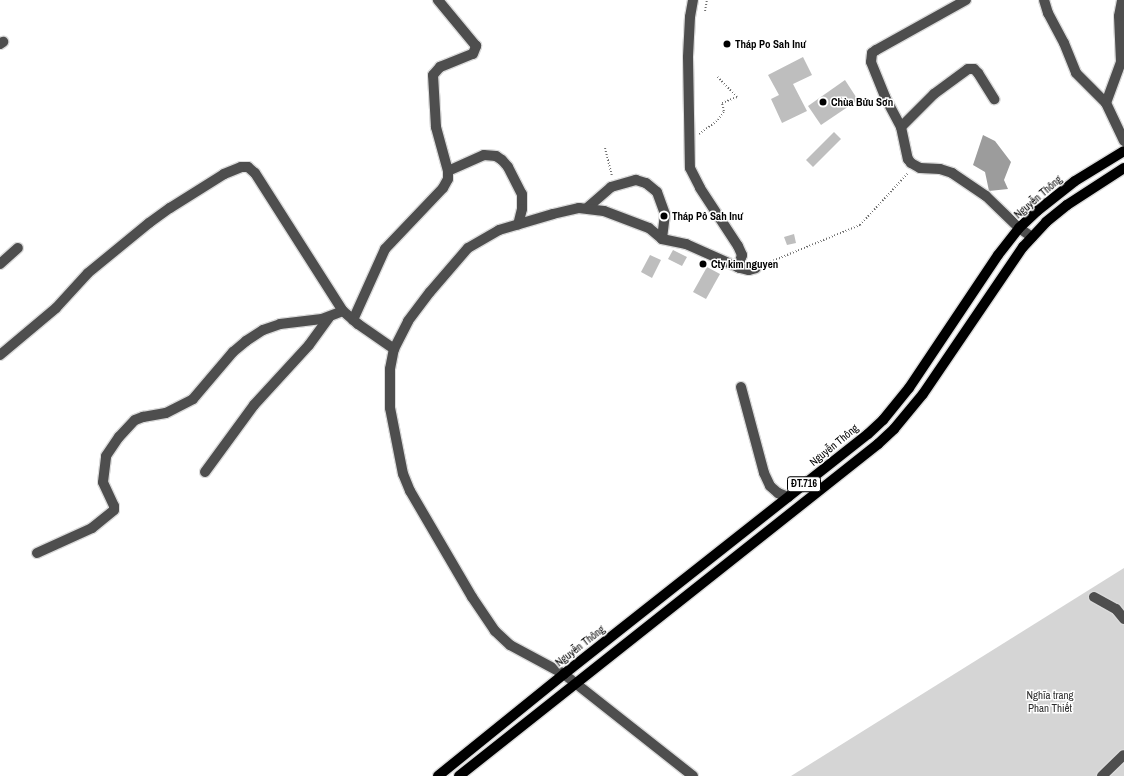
<!DOCTYPE html>
<meta charset="utf-8">
<style>
body{margin:0}
#map{position:relative;width:1124px;height:776px;overflow:hidden;background:#fff;font-family:"Archivo Narrow",sans-serif}
div>[style]{position:absolute}
.green>*{inset:0;background:#d5d5d5}
.water>*{inset:0;background:#9c9c9c}
.building>*{inset:0;background:#bebebe}
.path>*{height:2px;margin-top:-1px;transform-origin:0;background:repeating-linear-gradient(90deg,#707070 0 1px,transparent 0 3px)}
.roads{filter:drop-shadow(1px 0 #dbdbdb) drop-shadow(-1px 0 #dbdbdb) drop-shadow(0 1px #dbdbdb) drop-shadow(0 -1px #dbdbdb)}
.minor>*{height:10px;margin:-5px;padding:0 5px;transform-origin:5px;border-radius:5px;background:#4e4e4e}
.major>*{height:10px;margin:-5px;padding:0 5px;transform-origin:5px;border-radius:5px;background:#000}
.dots>*{width:11px;height:11px;translate:-50% -50%;box-sizing:border-box;border:2px solid #fff;border-radius:50%}
span{translate:-50% -50%;white-space:nowrap;text-align:center;line-height:1.15;-webkit-text-stroke:3px #fff;paint-order:stroke}
.shield-label span{padding:1px 3px;background:#fff;border:1px solid;border-radius:3px;-webkit-text-stroke-width:0}
.shield-label{font-size:10px;color:#000;font-weight:700}
.poi-label{font-size:11px;color:#000;font-weight:700}
.left{translate:0 -50%;text-align:left}
.street-label{font-size:11px;color:#000}
.park-label{font-size:11px;color:#2c2c2c}
</style>
<div id="map">
<div class="green">
<div style="clip-path:polygon(1124px 568px,1124px 776px,791px 776px)"></div>
</div>
<div class="water">
<div style="clip-path:polygon(983px 135px,995px 141px,1011px 162px,1004px 180px,1008px 189px,989px 191px,985px 172px,973px 165px)"></div>
</div>
<div class="building">
<div style="clip-path:polygon(803px 57px,812px 75px,793px 84px,807px 111px,782px 123px,771px 99px,779px 95px,768px 75px)"></div>
<div style="clip-path:polygon(845px 80px,858px 100px,821px 125px,808px 106px)"></div>
<div style="clip-path:polygon(834px 132px,841px 139px,813px 167px,806px 160px)"></div>
<div style="clip-path:polygon(794px 234px,796px 243px,787px 245px,784px 237px)"></div>
<div style="clip-path:polygon(673px 250px,687px 257px,682px 266px,668px 259px)"></div>
<div style="clip-path:polygon(650px 255px,661px 260px,652px 278px,641px 272px)"></div>
<div style="clip-path:polygon(707px 267px,720px 274px,706px 299px,693px 292px)"></div>
</div>
<div class="path">
<div style="left:705px;top:11px;width:11px;rotate:-80deg"></div>
<div style="left:699px;top:134px;width:24px;rotate:-36deg"></div>
<div style="left:718px;top:120px;width:11px;rotate:-56deg"></div>
<div style="left:724px;top:111px;width:8px;rotate:-104deg"></div>
<div style="left:722px;top:103px;width:16px;rotate:-22deg"></div>
<div style="left:737px;top:97px;width:28px;rotate:-134deg"></div>
<div style="left:605px;top:148px;width:29px;rotate:76deg"></div>
<div style="left:765px;top:264px;width:103px;rotate:-22.3deg"></div>
<div style="left:860px;top:225px;width:71px;rotate:-47.3deg"></div>
</div>
<div class="roads">
<div class="minor">
<div style="left:693px;top:0;width:17px;rotate:100deg"></div>
<div style="left:690px;top:17px;width:40px;rotate:92.9deg"></div>
<div style="left:688px;top:57px;width:111px;rotate:89deg"></div>
<div style="left:690px;top:168px;width:22px;rotate:63deg"></div>
<div style="left:700px;top:188px;width:69px;rotate:56.8deg"></div>
<div style="left:738px;top:246px;width:10px;rotate:66deg"></div>
<div style="left:742px;top:255px;width:13px;rotate:108deg"></div>
<div style="left:966px;top:0;width:103px;rotate:150.9deg"></div>
<div style="left:876px;top:50px;width:5px;rotate:143deg"></div>
<div style="left:872px;top:53px;width:9px;rotate:96deg"></div>
<div style="left:871px;top:62px;width:38px;rotate:68deg"></div>
<div style="left:885px;top:97px;width:34px;rotate:62deg"></div>
<div style="left:901px;top:127px;width:33px;rotate:78deg"></div>
<div style="left:908px;top:159px;width:5px;rotate:53deg"></div>
<div style="left:911px;top:163px;width:10px;rotate:29deg"></div>
<div style="left:920px;top:168px;width:20px;rotate:3deg"></div>
<div style="left:940px;top:169px;width:13px;rotate:18deg"></div>
<div style="left:952px;top:173px;width:41px;rotate:34.1deg"></div>
<div style="left:986px;top:196px;width:46px;rotate:44.1deg"></div>
<div style="left:1019px;top:228px;width:16px;rotate:35deg"></div>
<div style="left:1044px;top:0;width:14px;rotate:73deg"></div>
<div style="left:1048px;top:13px;width:34px;rotate:62deg"></div>
<div style="left:1064px;top:43px;width:32px;rotate:68deg"></div>
<div style="left:1076px;top:73px;width:42px;rotate:45deg"></div>
<div style="left:1106px;top:103px;width:42px;rotate:64.7deg"></div>
<div style="left:0;top:44px;width:4px;rotate:-34deg"></div>
<div style="left:1106px;top:103px;width:44px;rotate:-69.9deg"></div>
<div style="left:1121px;top:62px;width:46px;rotate:-92.5deg"></div>
<div style="left:1119px;top:16px;width:16px;rotate:-79deg"></div>
<div style="left:901px;top:127px;width:47px;rotate:-45deg"></div>
<div style="left:934px;top:94px;width:42px;rotate:-36.3deg"></div>
<div style="left:968px;top:69px;width:6px"></div>
<div style="left:974px;top:69px;width:6px;rotate:45deg"></div>
<div style="left:978px;top:73px;width:31px;rotate:58deg"></div>
<div style="left:448px;top:171px;width:39px;rotate:-24deg"></div>
<div style="left:484px;top:155px;width:12px;rotate:5deg"></div>
<div style="left:496px;top:156px;width:7px;rotate:34deg"></div>
<div style="left:502px;top:160px;width:9px;rotate:49deg"></div>
<div style="left:508px;top:167px;width:30px;rotate:63deg"></div>
<div style="left:522px;top:194px;width:15px;rotate:90deg"></div>
<div style="left:522px;top:209px;width:16px;rotate:104deg"></div>
<div style="left:587px;top:208px;width:32px;rotate:-41deg"></div>
<div style="left:611px;top:187px;width:26px;rotate:-16deg"></div>
<div style="left:636px;top:180px;width:10px;rotate:17deg"></div>
<div style="left:646px;top:183px;width:14px;rotate:39deg"></div>
<div style="left:657px;top:192px;width:23px;rotate:70deg"></div>
<div style="left:665px;top:214px;width:25px;rotate:97deg"></div>
<div style="left:0;top:264px;width:24px;rotate:-42deg"></div>
<div style="left:353px;top:320px;width:78px;rotate:-65.7deg"></div>
<div style="left:385px;top:249px;width:84px;rotate:-46.4deg"></div>
<div style="left:443px;top:188px;width:10px;rotate:-61deg"></div>
<div style="left:448px;top:179px;width:8px;rotate:-90deg"></div>
<div style="left:448px;top:171px;width:46px;rotate:-105.3deg"></div>
<div style="left:436px;top:127px;width:52px;rotate:-93.3deg"></div>
<div style="left:433px;top:75px;width:11px;rotate:-49deg"></div>
<div style="left:440px;top:67px;width:35px;rotate:-22deg"></div>
<div style="left:473px;top:54px;width:9px;rotate:-69deg"></div>
<div style="left:476px;top:46px;width:60px;rotate:-129.6deg"></div>
<div style="left:0;top:355px;width:73px;rotate:-40deg"></div>
<div style="left:56px;top:308px;width:47px;rotate:-47.6deg"></div>
<div style="left:88px;top:273px;width:79px;rotate:-39.3deg"></div>
<div style="left:149px;top:223px;width:26px;rotate:-36deg"></div>
<div style="left:170px;top:208px;width:64px;rotate:-32.2deg"></div>
<div style="left:224px;top:174px;width:18px;rotate:-22deg"></div>
<div style="left:241px;top:167px;width:7px"></div>
<div style="left:248px;top:167px;width:9px;rotate:41deg"></div>
<div style="left:255px;top:173px;width:164px;rotate:57.5deg"></div>
<div style="left:343px;top:311px;width:20px;rotate:41deg"></div>
<div style="left:358px;top:324px;width:44px;rotate:34.8deg"></div>
<div style="left:741px;top:387px;width:89px;rotate:75deg"></div>
<div style="left:764px;top:473px;width:14px;rotate:65deg"></div>
<div style="left:770px;top:486px;width:11px;rotate:41deg"></div>
<div style="left:778px;top:493px;width:11px;rotate:22deg"></div>
<div style="left:205px;top:472px;width:83px;rotate:-53.8deg"></div>
<div style="left:254px;top:405px;width:81px;rotate:-47.5deg"></div>
<div style="left:309px;top:345px;width:34px;rotate:-54deg"></div>
<div style="left:37px;top:553px;width:60px;rotate:-24.4deg"></div>
<div style="left:92px;top:528px;width:28px;rotate:-39deg"></div>
<div style="left:114px;top:510px;width:4px;rotate:-90deg"></div>
<div style="left:114px;top:506px;width:26px;rotate:-115deg"></div>
<div style="left:103px;top:482px;width:26px;rotate:-83deg"></div>
<div style="left:106px;top:456px;width:23px;rotate:-56deg"></div>
<div style="left:119px;top:437px;width:23px;rotate:-47deg"></div>
<div style="left:135px;top:420px;width:9px;rotate:-21deg"></div>
<div style="left:143px;top:417px;width:23px;rotate:-10deg"></div>
<div style="left:166px;top:413px;width:30px;rotate:-27deg"></div>
<div style="left:193px;top:399px;width:62px;rotate:-49.6deg"></div>
<div style="left:233px;top:352px;width:17px;rotate:-40deg"></div>
<div style="left:246px;top:341px;width:20px;rotate:-33deg"></div>
<div style="left:263px;top:330px;width:18px;rotate:-19deg"></div>
<div style="left:280px;top:324px;width:42px;rotate:-6.8deg"></div>
<div style="left:322px;top:319px;width:22px;rotate:-21deg"></div>
<div style="left:1094px;top:597px;width:25px;rotate:29deg"></div>
<div style="left:1116px;top:609px;width:13px;rotate:51deg"></div>
<div style="left:693px;top:776px;width:164px;rotate:-141.7deg"></div>
<div style="left:564px;top:674px;width:61px;rotate:-151.8deg"></div>
<div style="left:510px;top:645px;width:21px;rotate:-137deg"></div>
<div style="left:495px;top:631px;width:41px;rotate:-124.1deg"></div>
<div style="left:472px;top:597px;width:123px;rotate:-120.3deg"></div>
<div style="left:410px;top:491px;width:18px;rotate:-112deg"></div>
<div style="left:403px;top:474px;width:67px;rotate:-101.1deg"></div>
<div style="left:390px;top:408px;width:39px;rotate:-90deg"></div>
<div style="left:390px;top:369px;width:20px;rotate:-79deg"></div>
<div style="left:394px;top:349px;width:31px;rotate:-63deg"></div>
<div style="left:408px;top:321px;width:36px;rotate:-53deg"></div>
<div style="left:430px;top:292px;width:58px;rotate:-49.2deg"></div>
<div style="left:468px;top:248px;width:36px;rotate:-30deg"></div>
<div style="left:499px;top:230px;width:56px;rotate:-16.5deg"></div>
<div style="left:553px;top:214px;width:27px;rotate:-13deg"></div>
<div style="left:579px;top:208px;width:25px;rotate:7deg"></div>
<div style="left:604px;top:211px;width:48px;rotate:20.7deg"></div>
<div style="left:649px;top:228px;width:17px;rotate:40deg"></div>
<div style="left:662px;top:239px;width:25px;rotate:12deg"></div>
<div style="left:686px;top:244px;width:59px;rotate:24deg"></div>
<div style="left:740px;top:268px;width:9px;rotate:13deg"></div>
<div style="left:749px;top:270px;width:7px;rotate:-16deg"></div>
<div style="left:1102px;top:776px;width:30px;rotate:-44deg"></div>
</div>
<div class="major">
<div style="left:438px;top:776px;width:162px;rotate:-39deg"></div>
<div style="left:564px;top:674px;width:387px;rotate:-38.3deg"></div>
<div style="left:868px;top:434px;width:21px;rotate:-43deg"></div>
<div style="left:883px;top:420px;width:41px;rotate:-50.9deg"></div>
<div style="left:909px;top:388px;width:160px;rotate:-56.2deg"></div>
<div style="left:998px;top:255px;width:34px;rotate:-52deg"></div>
<div style="left:1019px;top:228px;width:25px;rotate:-43deg"></div>
<div style="left:1037px;top:211px;width:48px;rotate:-38.3deg"></div>
<div style="left:1075px;top:181px;width:57px;rotate:-31.5deg"></div>
<div style="left:459px;top:776px;width:535px;rotate:-38.39deg"></div>
<div style="left:878px;top:444px;width:22px;rotate:-43deg"></div>
<div style="left:894px;top:429px;width:45px;rotate:-50.4deg"></div>
<div style="left:923px;top:394px;width:178px;rotate:-55.8deg"></div>
<div style="left:1023px;top:247px;width:34px;rotate:-47deg"></div>
<div style="left:1046px;top:222px;width:27px;rotate:-39deg"></div>
<div style="left:1067px;top:205px;width:68px;rotate:-33deg"></div>
</div>
</div>
<div class="dots">
<div style="left:727px;top:44px;background:#000"></div>
<div style="left:823px;top:102px;background:#000"></div>
<div style="left:664px;top:216px;background:#000"></div>
<div style="left:703px;top:264px;background:#000"></div>
</div>
<div class="shield-label">
<span style="left:804px;top:484px">ĐT.716</span>
</div>
<div class="poi-label">
<span class="left" style="left:735px;top:44px">Tháp Po Sah Inư</span>
<span class="left" style="left:831px;top:102px">Chùa Bửu Sơn</span>
<span class="left" style="left:672px;top:216px">Tháp Pô Sah Inư</span>
<span class="left" style="left:711px;top:264px">Cty kim nguyen</span>
</div>
<div class="street-label">
<span style="left:1038px;top:197px;rotate:-41deg">Nguyễn Thông</span>
<span style="left:834px;top:445px;rotate:-39deg">Nguyễn Thông</span>
<span style="left:580px;top:646px;rotate:-38deg">Nguyễn Thông</span>
</div>
<div class="park-label">
<span style="left:1050px;top:702px">Nghĩa trang<br>Phan Thiết</span>
</div>
</div>
